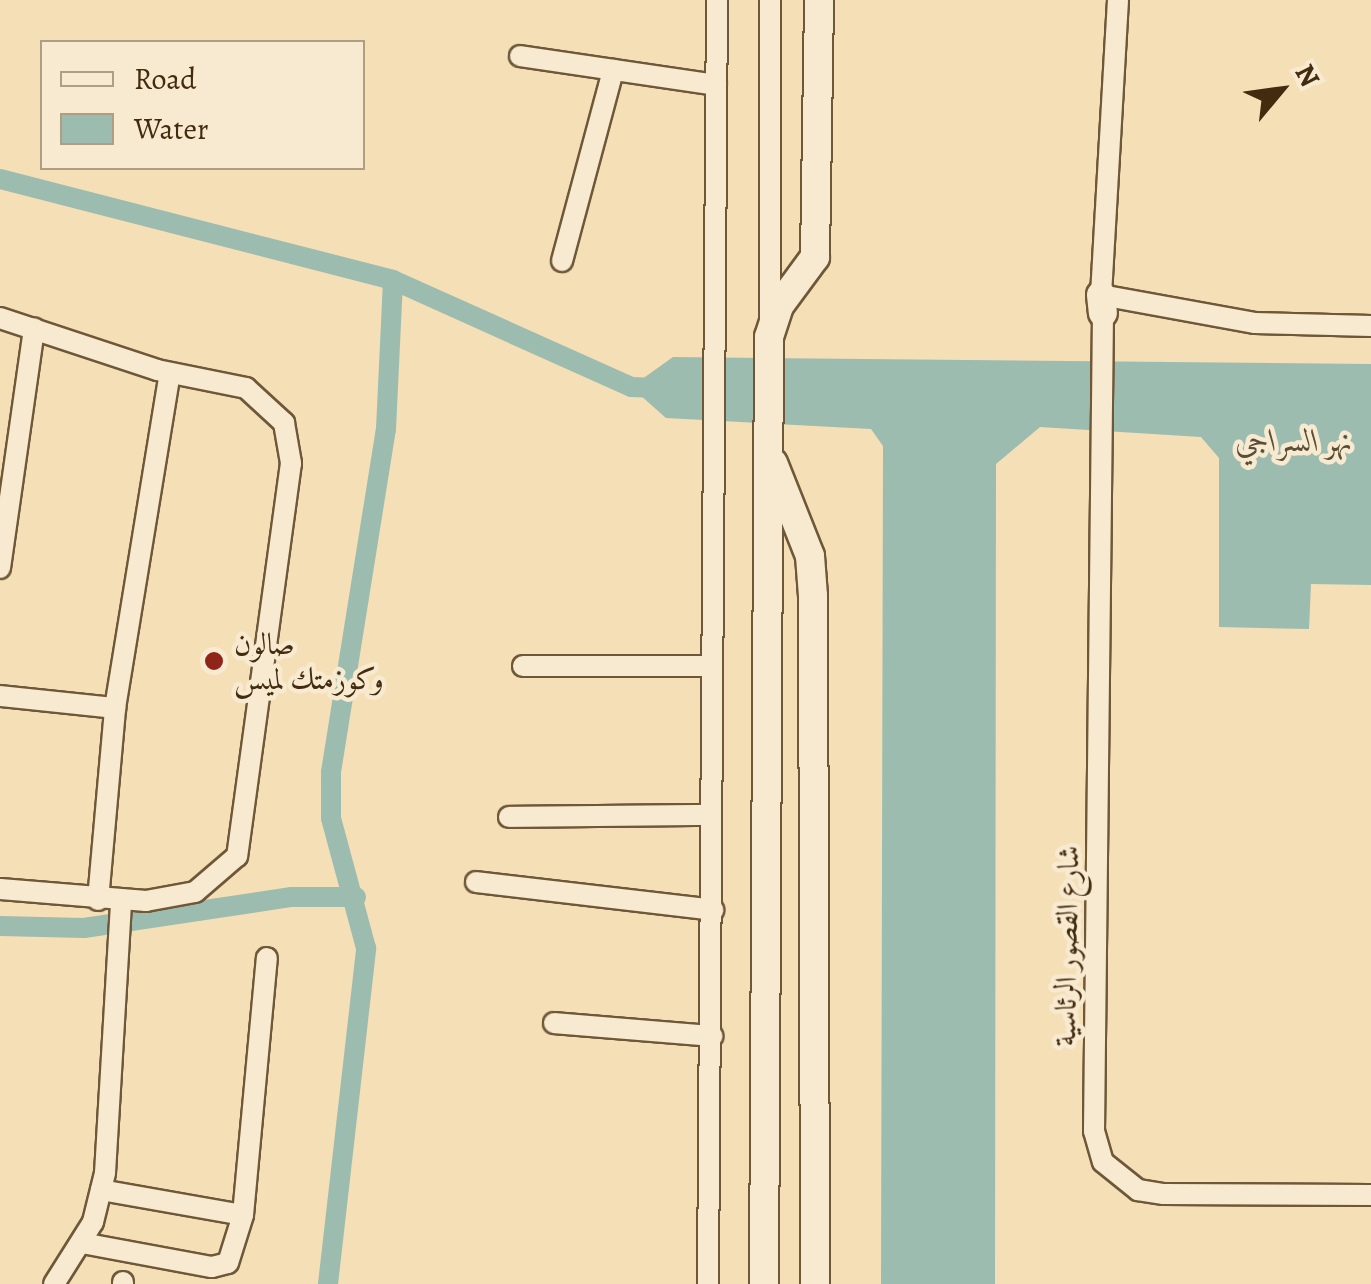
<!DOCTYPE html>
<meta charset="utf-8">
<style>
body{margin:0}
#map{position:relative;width:1371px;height:1284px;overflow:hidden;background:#f4dfb6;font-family:Alegreya,Amiri,serif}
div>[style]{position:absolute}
.water>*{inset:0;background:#9cbcaf}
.canal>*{height:20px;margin:-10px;padding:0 10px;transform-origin:10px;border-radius:10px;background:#9cbcaf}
.roads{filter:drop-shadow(2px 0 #6e5838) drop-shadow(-2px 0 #6e5838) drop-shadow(0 2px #6e5838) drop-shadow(0 -2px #6e5838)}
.street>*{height:20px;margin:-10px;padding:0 10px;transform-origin:10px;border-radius:10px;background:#f8ead0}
.secondary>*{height:28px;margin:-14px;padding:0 14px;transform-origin:14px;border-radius:14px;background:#f8ead0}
.dots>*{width:28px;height:28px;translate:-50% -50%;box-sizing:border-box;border:5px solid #f8ead0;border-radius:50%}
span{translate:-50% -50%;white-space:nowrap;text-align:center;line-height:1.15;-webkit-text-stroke:9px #f8ead0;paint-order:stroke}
.poi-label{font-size:30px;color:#422b0e}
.left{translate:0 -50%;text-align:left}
.street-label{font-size:30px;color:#422b0e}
.water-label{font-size:32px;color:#584f36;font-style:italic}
.legend{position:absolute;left:40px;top:40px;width:325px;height:130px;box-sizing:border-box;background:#f8ead0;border:2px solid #af9e82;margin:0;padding:12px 18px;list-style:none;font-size:30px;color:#422b0e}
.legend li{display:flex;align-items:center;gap:20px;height:50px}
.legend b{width:50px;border:2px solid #af9e82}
.north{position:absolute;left:1231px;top:40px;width:100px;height:100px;-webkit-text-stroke:8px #f8ead0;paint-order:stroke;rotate:61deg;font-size:28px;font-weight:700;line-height:40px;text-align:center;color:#422b0e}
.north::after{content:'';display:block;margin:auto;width:35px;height:45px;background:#422b0e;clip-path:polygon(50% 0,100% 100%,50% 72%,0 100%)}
</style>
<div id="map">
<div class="water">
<div style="clip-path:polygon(673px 357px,1371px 364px,1371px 585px,1311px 584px,1309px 629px,1219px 627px,1219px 458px,1201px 437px,1040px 427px,996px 464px,995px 1284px,881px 1284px,883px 446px,871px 429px,666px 418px,631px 387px)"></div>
</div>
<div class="canal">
<div style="left:0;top:179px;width:406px;rotate:14.4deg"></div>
<div style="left:393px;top:280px;width:261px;rotate:24.2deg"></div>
<div style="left:631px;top:387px;width:26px;rotate:2deg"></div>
<div style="left:0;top:926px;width:84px;rotate:1.4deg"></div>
<div style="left:84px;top:928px;width:210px;rotate:-8.5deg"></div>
<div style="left:292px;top:897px;width:64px"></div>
<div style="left:328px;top:1284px;width:338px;rotate:-83.5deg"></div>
<div style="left:366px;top:948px;width:135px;rotate:-105.1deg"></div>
<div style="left:331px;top:818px;width:46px;rotate:-90deg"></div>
<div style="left:331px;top:772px;width:347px;rotate:-80.9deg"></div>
<div style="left:386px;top:429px;width:149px;rotate:-87.3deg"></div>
</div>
<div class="roads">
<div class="street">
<div style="left:770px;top:0;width:321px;rotate:90deg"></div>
<div style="left:1118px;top:0;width:295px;rotate:93.3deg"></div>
<div style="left:1101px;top:295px;width:157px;rotate:10.3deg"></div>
<div style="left:1255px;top:323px;width:116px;rotate:1.5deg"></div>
<div style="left:520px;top:56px;width:198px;rotate:8.4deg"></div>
<div style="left:562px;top:261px;width:198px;rotate:-75deg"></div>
<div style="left:1103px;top:313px;width:818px;rotate:90.63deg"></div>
<div style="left:1094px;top:1131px;width:32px;rotate:74deg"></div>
<div style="left:1103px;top:1162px;width:45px;rotate:38.7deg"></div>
<div style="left:1138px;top:1190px;width:26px;rotate:9deg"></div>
<div style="left:1164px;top:1194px;width:207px;rotate:0.3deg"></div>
<div style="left:0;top:318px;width:165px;rotate:18.3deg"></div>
<div style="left:157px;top:370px;width:91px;rotate:11.4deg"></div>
<div style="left:246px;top:388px;width:52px;rotate:42.6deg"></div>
<div style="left:284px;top:423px;width:41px;rotate:80.1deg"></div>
<div style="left:291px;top:463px;width:397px;rotate:97.8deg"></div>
<div style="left:237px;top:856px;width:55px;rotate:139.4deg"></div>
<div style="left:195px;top:892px;width:50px;rotate:169.6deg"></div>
<div style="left:146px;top:901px;width:146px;rotate:-175.3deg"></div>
<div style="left:0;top:568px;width:242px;rotate:-81.9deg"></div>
<div style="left:523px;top:666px;width:187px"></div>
<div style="left:0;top:696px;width:116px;rotate:6deg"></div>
<div style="left:509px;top:817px;width:201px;rotate:-0.6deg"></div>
<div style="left:476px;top:882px;width:239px;rotate:6.7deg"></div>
<div style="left:98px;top:900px;width:193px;rotate:-84.9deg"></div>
<div style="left:115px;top:708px;width:339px;rotate:-80.7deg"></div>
<div style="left:554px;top:1023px;width:159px;rotate:4.7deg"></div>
<div style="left:101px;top:1190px;width:144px;rotate:10deg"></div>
<div style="left:243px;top:1215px;width:258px;rotate:-84.7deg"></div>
<div style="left:82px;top:1243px;width:132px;rotate:10.5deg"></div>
<div style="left:212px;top:1267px;width:16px;rotate:-14deg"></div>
<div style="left:228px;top:1263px;width:50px;rotate:-72.6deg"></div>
<div style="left:54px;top:1284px;width:73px;rotate:-57.8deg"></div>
<div style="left:93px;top:1222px;width:50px;rotate:-76.2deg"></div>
<div style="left:105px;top:1173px;width:271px;rotate:-86.6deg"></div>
<div style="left:123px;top:1284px;width:2px;rotate:-90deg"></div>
<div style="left:708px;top:1284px;width:1284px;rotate:-89.6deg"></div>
</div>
<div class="secondary">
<div style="left:1101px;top:295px;width:18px;rotate:84deg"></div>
<div style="left:773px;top:463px;width:100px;rotate:68.3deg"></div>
<div style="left:810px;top:556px;width:40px;rotate:85.7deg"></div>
<div style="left:813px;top:596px;width:688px;rotate:89.83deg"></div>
<div style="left:764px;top:1284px;width:947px;rotate:-89.7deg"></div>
<div style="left:769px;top:337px;width:33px;rotate:-72deg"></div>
<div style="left:779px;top:306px;width:61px;rotate:-53.7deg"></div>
<div style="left:815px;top:257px;width:257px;rotate:-89.1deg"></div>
</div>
</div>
<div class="dots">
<div style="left:214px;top:661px;background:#8f2418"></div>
</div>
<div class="poi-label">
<span class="left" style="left:234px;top:661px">صالون<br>وكوزمتك لميس</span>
</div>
<div class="street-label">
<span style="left:1067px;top:946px;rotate:-89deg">شارع القصور الرئاسية</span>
</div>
<div class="water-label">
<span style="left:1294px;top:440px">نهر السراجي</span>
</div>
<ul class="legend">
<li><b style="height:12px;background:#f8ead0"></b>Road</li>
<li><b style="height:28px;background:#9cbcaf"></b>Water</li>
</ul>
<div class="north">N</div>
</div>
